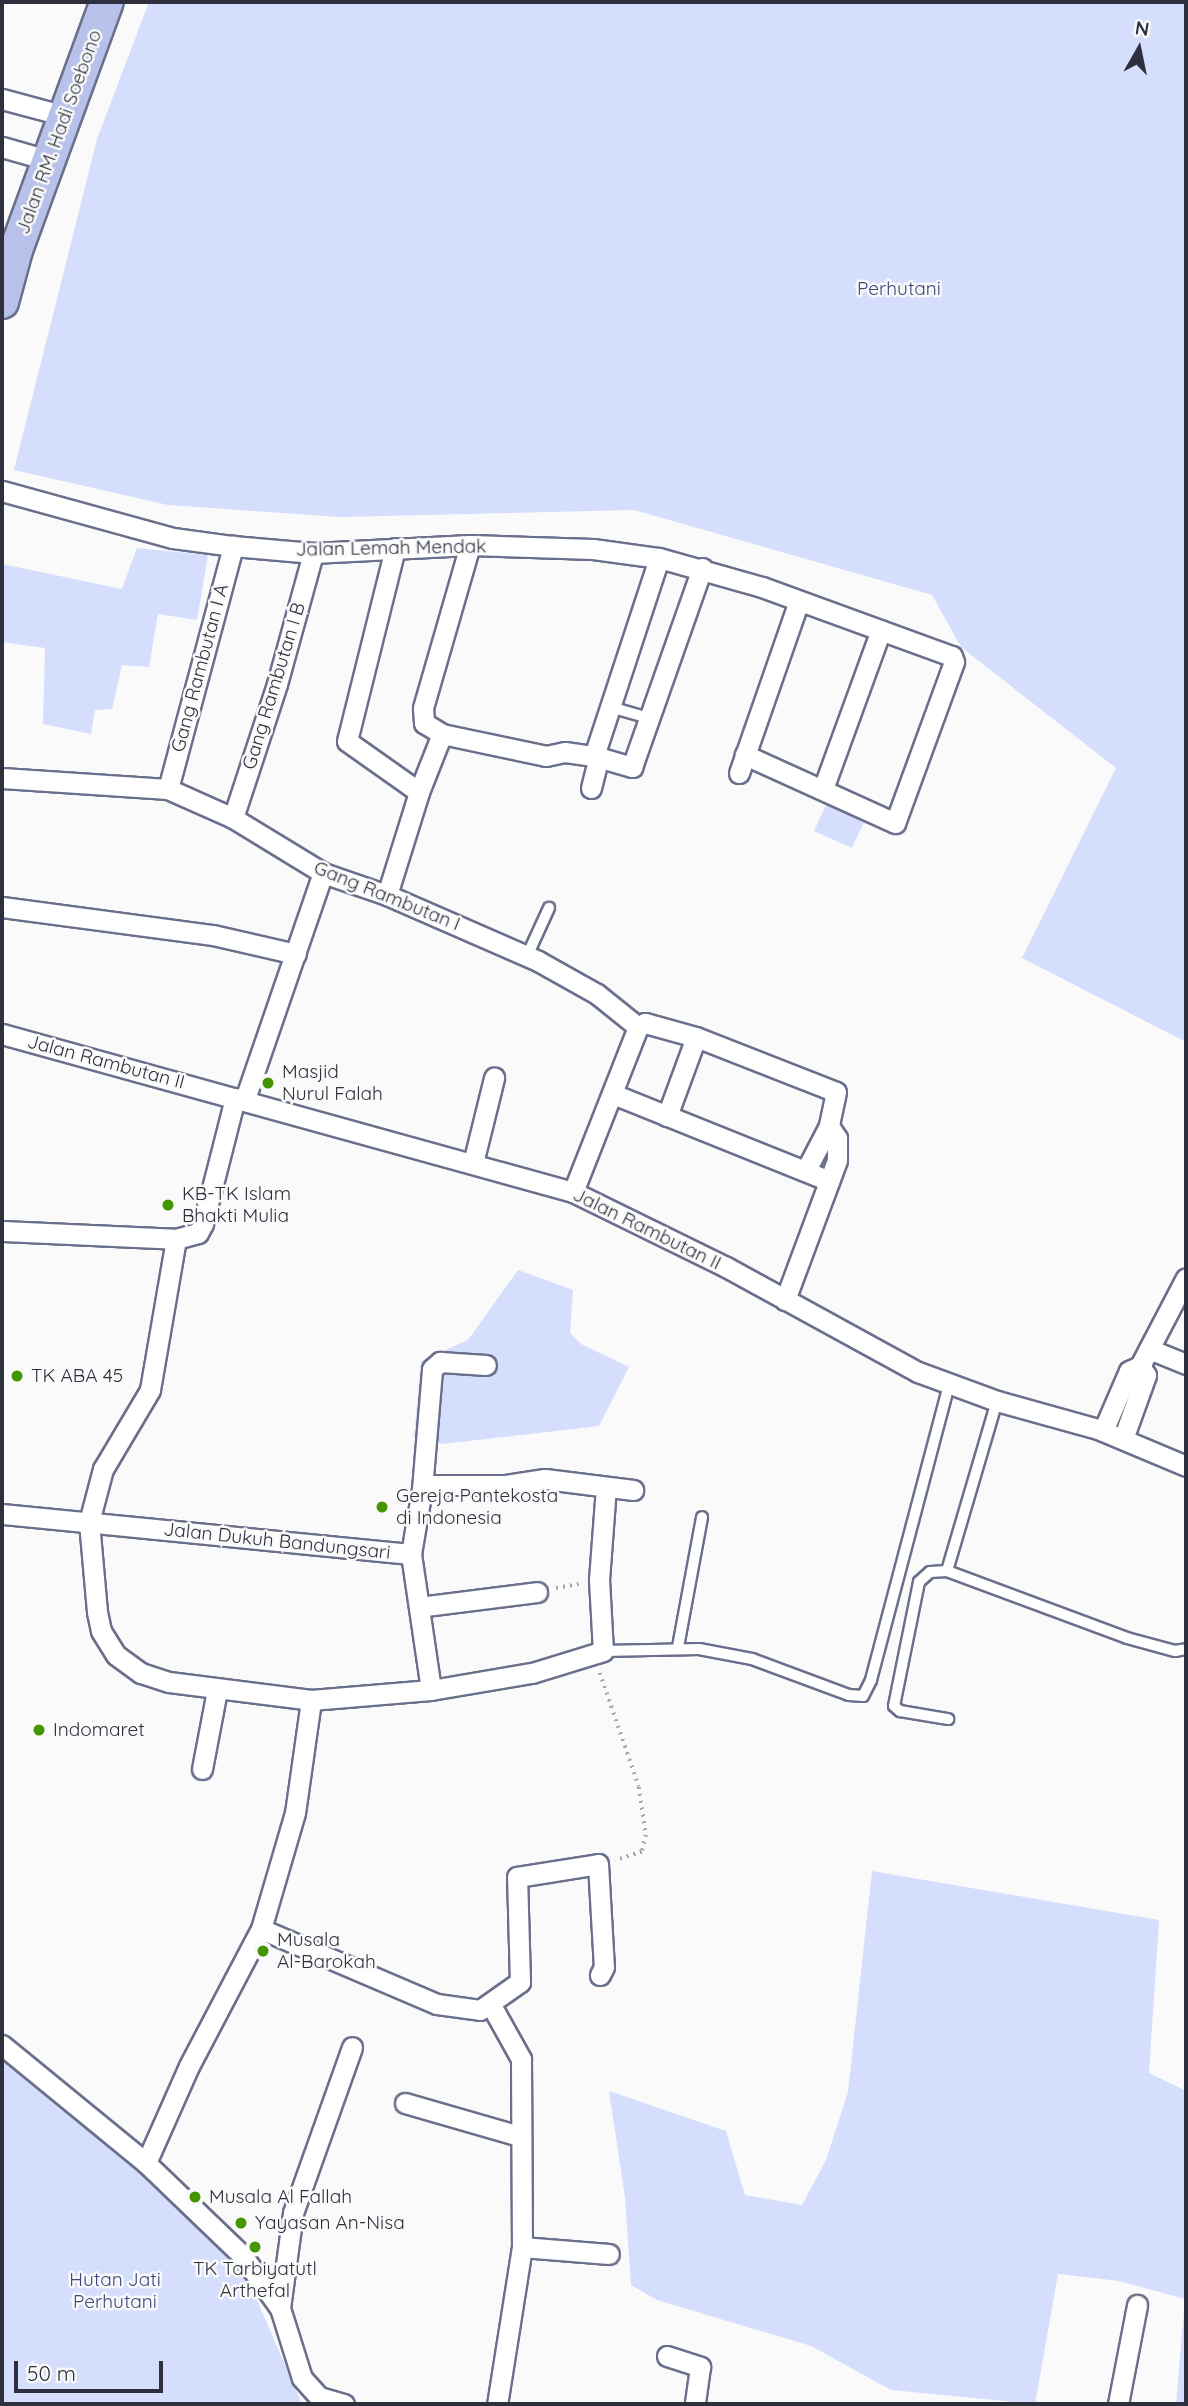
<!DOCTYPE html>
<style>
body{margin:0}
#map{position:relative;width:1188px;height:2406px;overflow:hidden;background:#fafafa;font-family:Quicksand,sans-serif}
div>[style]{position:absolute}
.green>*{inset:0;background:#d6defd}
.path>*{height:3.5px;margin-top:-1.75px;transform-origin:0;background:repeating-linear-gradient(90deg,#a7a8ad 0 2px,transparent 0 7px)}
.roads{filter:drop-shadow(2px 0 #6a708b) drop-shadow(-2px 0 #6a708b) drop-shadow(0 2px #6a708b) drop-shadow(0 -2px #6a708b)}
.lane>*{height:10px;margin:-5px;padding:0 5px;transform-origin:5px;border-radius:5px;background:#fff}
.street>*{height:19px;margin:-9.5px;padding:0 9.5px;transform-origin:9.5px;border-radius:9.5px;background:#fff}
.primary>*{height:32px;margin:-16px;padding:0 16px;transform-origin:16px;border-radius:16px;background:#b8c1ea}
.dots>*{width:19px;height:19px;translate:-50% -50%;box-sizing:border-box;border:4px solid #fafafa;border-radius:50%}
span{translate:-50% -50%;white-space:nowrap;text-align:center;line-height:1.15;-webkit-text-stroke:5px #fafafa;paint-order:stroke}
.street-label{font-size:19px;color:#2e313d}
.park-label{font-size:19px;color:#3e477e}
.poi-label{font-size:19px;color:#2e313d}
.left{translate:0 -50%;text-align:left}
.frame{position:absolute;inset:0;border:4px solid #2e313d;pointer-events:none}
.north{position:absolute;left:1104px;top:14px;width:70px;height:70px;-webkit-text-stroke:5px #fafafa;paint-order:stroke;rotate:9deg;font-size:19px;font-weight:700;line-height:28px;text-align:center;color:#2e313d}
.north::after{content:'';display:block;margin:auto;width:24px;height:32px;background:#2e313d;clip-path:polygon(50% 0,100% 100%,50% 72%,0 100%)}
.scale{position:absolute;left:14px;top:2361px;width:149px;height:32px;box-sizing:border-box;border:4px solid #2e313d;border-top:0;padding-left:9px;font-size:21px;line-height:24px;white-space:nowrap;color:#2e313d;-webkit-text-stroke:5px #fafafa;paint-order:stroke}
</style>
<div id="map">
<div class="green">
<div style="clip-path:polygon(149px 2px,1186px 2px,1186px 1042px,1022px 958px,1116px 768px,961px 647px,932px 595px,634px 510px,340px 517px,168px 505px,14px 470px,97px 139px)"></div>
<div style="clip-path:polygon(137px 548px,208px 555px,197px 620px,158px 614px,149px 667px,122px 665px,112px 709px,95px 710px,91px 734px,43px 724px,45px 648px,2px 642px,2px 564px,122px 589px)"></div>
<div style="clip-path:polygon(828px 801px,866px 818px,852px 848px,814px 831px)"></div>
<div style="clip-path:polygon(518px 1270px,573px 1290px,570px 1333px,581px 1344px,629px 1367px,599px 1426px,442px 1444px,414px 1437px,421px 1361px,468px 1340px)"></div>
<div style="clip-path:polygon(872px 1871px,1159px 1920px,1149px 2073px,1186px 2091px,1186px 2404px,1176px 2404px,1185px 2299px,1119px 2281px,1058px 2274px,1035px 2404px,891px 2390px,811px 2346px,657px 2300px,631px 2285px,625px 2198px,609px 2091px,726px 2131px,745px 2195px,802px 2205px,826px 2160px,848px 2092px)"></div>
<div style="clip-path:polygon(2px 2048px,237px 2254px,302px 2404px,2px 2404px)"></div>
</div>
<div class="path">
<div style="left:556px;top:1588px;width:23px;rotate:-10deg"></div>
<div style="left:600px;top:1673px;width:120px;rotate:71.1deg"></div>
<div style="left:639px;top:1787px;width:49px;rotate:81.7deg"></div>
<div style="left:646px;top:1835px;width:17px;rotate:103deg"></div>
<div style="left:642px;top:1852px;width:28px;rotate:162deg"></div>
</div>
<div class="roads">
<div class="lane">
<div style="left:610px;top:707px;width:41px;rotate:15.8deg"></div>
<div style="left:527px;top:956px;width:53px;rotate:-65.4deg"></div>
<div style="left:997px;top:1401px;width:177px;rotate:106.4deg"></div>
<div style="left:947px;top:1571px;width:192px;rotate:20.4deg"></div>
<div style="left:1127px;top:1638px;width:50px;rotate:15.2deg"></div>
<div style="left:1175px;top:1651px;width:11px;rotate:-10deg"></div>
<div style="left:947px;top:1571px;width:17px;rotate:177deg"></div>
<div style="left:930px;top:1572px;width:15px;rotate:138deg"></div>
<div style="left:919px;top:1582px;width:126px;rotate:101.4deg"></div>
<div style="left:894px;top:1706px;width:8px;rotate:40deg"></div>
<div style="left:900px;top:1711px;width:49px;rotate:9.5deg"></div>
<div style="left:678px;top:1647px;width:132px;rotate:-79.5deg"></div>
<div style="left:603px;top:1651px;width:96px;rotate:-1.2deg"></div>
<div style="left:699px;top:1649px;width:54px;rotate:10.7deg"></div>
<div style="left:752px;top:1659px;width:103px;rotate:20.4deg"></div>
<div style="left:849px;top:1695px;width:14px;rotate:4deg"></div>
<div style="left:863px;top:1696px;width:18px;rotate:-63deg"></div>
<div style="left:871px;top:1680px;width:305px;rotate:-75.2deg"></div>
</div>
<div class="street">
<div style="left:2px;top:99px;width:65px;rotate:15.1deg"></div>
<div style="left:2px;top:147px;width:48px;rotate:15.8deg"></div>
<div style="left:2px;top:491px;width:177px;rotate:15.4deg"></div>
<div style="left:173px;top:538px;width:61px;rotate:7.6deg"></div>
<div style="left:233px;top:546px;width:80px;rotate:5deg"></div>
<div style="left:313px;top:553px;width:157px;rotate:-2.9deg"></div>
<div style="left:470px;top:545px;width:123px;rotate:1.9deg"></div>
<div style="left:593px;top:549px;width:67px;rotate:7.8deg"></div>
<div style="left:659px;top:558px;width:107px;rotate:15.7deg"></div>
<div style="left:762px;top:587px;width:202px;rotate:20deg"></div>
<div style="left:952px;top:656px;width:6px;rotate:72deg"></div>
<div style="left:954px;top:662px;width:171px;rotate:110.1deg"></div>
<div style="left:895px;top:823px;width:165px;rotate:-155.6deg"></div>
<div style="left:470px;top:545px;width:170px;rotate:106.1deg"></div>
<div style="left:423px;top:708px;width:15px;rotate:86deg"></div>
<div style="left:424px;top:723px;width:21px;rotate:31deg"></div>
<div style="left:442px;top:734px;width:106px;rotate:11.9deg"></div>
<div style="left:546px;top:756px;width:19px;rotate:-12deg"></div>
<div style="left:565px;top:752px;width:29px;rotate:8deg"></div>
<div style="left:594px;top:756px;width:208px;rotate:-71.8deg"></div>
<div style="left:594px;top:756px;width:40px;rotate:16deg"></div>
<div style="left:632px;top:767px;width:211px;rotate:-70.6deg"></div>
<div style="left:739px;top:773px;width:182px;rotate:-70.8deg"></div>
<div style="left:2px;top:778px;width:166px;rotate:3.8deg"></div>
<div style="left:168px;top:789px;width:71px;rotate:24deg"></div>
<div style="left:233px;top:818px;width:105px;rotate:31.4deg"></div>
<div style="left:323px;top:873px;width:68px;rotate:19deg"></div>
<div style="left:387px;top:895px;width:165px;rotate:23.6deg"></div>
<div style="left:538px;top:961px;width:68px;rotate:29.2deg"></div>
<div style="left:597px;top:994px;width:53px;rotate:38.8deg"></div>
<div style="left:591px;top:788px;width:32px;rotate:-76deg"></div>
<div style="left:168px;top:789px;width:252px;rotate:-75deg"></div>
<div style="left:823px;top:789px;width:169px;rotate:-70deg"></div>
<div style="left:419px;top:792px;width:62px;rotate:-68.4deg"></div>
<div style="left:233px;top:818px;width:141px;rotate:-71.8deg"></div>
<div style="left:277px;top:684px;width:136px;rotate:-74.6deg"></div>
<div style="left:387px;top:895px;width:108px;rotate:-72.7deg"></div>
<div style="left:419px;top:792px;width:88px;rotate:-144.7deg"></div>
<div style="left:347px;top:741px;width:199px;rotate:-76deg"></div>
<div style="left:2px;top:907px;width:213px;rotate:7.6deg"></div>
<div style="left:213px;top:935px;width:85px;rotate:12.9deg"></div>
<div style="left:2px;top:1034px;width:592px;rotate:15.47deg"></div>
<div style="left:573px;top:1192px;width:170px;rotate:26.1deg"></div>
<div style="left:726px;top:1267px;width:219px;rotate:28.7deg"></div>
<div style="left:918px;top:1372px;width:84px;rotate:20.2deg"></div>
<div style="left:997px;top:1401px;width:105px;rotate:15.5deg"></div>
<div style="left:1098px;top:1429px;width:95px;rotate:22.8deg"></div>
<div style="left:613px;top:1094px;width:233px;rotate:21.9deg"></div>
<div style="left:235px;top:1098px;width:130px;rotate:104.3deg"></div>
<div style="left:203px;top:1224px;width:10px;rotate:119deg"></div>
<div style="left:198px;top:1233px;width:23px;rotate:165deg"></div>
<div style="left:176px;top:1239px;width:153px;rotate:99.8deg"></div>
<div style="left:150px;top:1390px;width:92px;rotate:120.7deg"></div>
<div style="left:103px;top:1469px;width:55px;rotate:104.8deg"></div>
<div style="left:89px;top:1522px;width:90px;rotate:84.9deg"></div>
<div style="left:97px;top:1612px;width:19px;rotate:78deg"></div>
<div style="left:101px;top:1631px;width:28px;rotate:58deg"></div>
<div style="left:116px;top:1655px;width:31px;rotate:36deg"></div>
<div style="left:141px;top:1673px;width:29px;rotate:18deg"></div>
<div style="left:169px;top:1682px;width:143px;rotate:7.2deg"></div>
<div style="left:311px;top:1700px;width:120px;rotate:-4.8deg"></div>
<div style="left:431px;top:1690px;width:102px;rotate:-9.6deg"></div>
<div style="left:532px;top:1673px;width:68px;rotate:-17.1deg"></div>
<div style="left:597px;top:1653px;width:6px;rotate:-18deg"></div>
<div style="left:603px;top:1651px;width:71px;rotate:-93.2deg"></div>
<div style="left:599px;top:1580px;width:93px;rotate:-85.7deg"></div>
<div style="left:245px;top:1099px;width:239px;rotate:-71deg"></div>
<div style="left:667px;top:1116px;width:84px;rotate:-69.8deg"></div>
<div style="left:473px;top:1163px;width:88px;rotate:-76.1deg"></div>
<div style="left:573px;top:1192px;width:177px;rotate:-68.5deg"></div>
<div style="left:638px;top:1027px;width:8px;rotate:-30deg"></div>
<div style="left:645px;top:1023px;width:53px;rotate:15.4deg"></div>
<div style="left:696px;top:1037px;width:150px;rotate:21.4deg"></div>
<div style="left:836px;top:1092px;width:35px;rotate:102deg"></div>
<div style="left:829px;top:1126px;width:50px;rotate:117.6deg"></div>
<div style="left:2px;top:1231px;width:174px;rotate:2.6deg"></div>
<div style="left:785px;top:1300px;width:149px;rotate:-69.6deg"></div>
<div style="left:837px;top:1160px;width:22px;rotate:-90deg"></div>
<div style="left:837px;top:1138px;width:14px;rotate:-124deg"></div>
<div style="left:1149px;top:1349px;width:40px;rotate:22deg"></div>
<div style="left:1140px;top:1366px;width:99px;rotate:-62.4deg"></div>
<div style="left:1103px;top:1431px;width:65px;rotate:-66.6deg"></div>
<div style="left:1129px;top:1371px;width:12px;rotate:-24deg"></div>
<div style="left:1123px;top:1439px;width:68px;rotate:-70.2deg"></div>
<div style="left:1146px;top:1375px;width:11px;rotate:-124deg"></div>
<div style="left:422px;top:1489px;width:120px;rotate:-85.2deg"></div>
<div style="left:432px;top:1369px;width:11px;rotate:-41deg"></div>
<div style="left:440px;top:1362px;width:46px;rotate:3.7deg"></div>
<div style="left:2px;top:1514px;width:411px;rotate:5.6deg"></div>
<div style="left:411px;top:1554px;width:137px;rotate:81.6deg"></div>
<div style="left:411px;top:1554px;width:66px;rotate:-80.4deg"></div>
<div style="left:422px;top:1489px;width:9px;rotate:-27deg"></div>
<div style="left:430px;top:1485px;width:76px"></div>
<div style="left:506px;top:1485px;width:39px;rotate:-9deg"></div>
<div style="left:545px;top:1479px;width:89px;rotate:7.1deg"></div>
<div style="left:419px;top:1607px;width:119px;rotate:-7.2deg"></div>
<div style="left:202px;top:1769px;width:80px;rotate:-79.2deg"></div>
<div style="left:261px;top:1929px;width:191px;rotate:23.1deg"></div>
<div style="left:437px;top:2004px;width:43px;rotate:7.9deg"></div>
<div style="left:480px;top:2010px;width:49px;rotate:-35deg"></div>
<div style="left:520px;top:1982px;width:105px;rotate:-91.6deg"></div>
<div style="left:517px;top:1877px;width:82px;rotate:-9.1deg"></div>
<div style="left:598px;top:1864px;width:103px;rotate:86.7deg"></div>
<div style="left:604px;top:1967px;width:9px;rotate:117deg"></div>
<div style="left:491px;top:2005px;width:62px;rotate:60.9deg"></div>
<div style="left:521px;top:2059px;width:188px;rotate:89.7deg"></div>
<div style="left:522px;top:2247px;width:159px;rotate:99deg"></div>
<div style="left:2px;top:2045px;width:186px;rotate:39.3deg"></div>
<div style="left:146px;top:2163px;width:133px;rotate:43.8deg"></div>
<div style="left:242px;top:2255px;width:65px;rotate:54.4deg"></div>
<div style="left:280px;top:2308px;width:73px;rotate:72.6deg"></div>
<div style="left:302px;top:2378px;width:25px;rotate:48deg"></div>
<div style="left:319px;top:2397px;width:26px;rotate:16deg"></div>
<div style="left:405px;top:2103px;width:119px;rotate:16.1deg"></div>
<div style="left:146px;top:2163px;width:106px;rotate:-66.1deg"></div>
<div style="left:189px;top:2066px;width:155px;rotate:-62.3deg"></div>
<div style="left:261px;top:1929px;width:121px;rotate:-73.7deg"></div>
<div style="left:295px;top:1813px;width:114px;rotate:-81.9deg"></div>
<div style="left:522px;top:2247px;width:87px;rotate:4.6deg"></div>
<div style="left:280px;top:2308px;width:96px;rotate:-82.2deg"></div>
<div style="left:293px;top:2213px;width:176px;rotate:-70.4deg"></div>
<div style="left:667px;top:2356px;width:35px;rotate:18deg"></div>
<div style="left:700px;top:2367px;width:37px;rotate:98deg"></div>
<div style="left:1118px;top:2404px;width:101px;rotate:-79.1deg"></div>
</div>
<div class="primary">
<div style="left:2px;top:302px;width:54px;rotate:-74.9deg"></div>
<div style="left:16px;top:250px;width:264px;rotate:-69.9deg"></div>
</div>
</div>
<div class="dots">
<div style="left:268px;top:1083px;background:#439601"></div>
<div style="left:168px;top:1205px;background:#439601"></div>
<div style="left:17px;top:1376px;background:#439601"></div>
<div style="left:382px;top:1507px;background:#439601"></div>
<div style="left:39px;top:1730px;background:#439601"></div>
<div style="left:263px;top:1951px;background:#439601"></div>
<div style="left:195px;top:2197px;background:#439601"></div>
<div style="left:241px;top:2223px;background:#439601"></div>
<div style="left:255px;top:2247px;background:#439601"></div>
</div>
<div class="street-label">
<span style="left:59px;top:132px;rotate:-70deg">Jalan RM. Hadi Soebono</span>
<span style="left:391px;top:548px;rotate:-1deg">Jalan Lemah Mendak</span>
<span style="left:200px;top:668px;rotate:-75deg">Gang Rambutan I A</span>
<span style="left:274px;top:686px;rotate:-73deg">Gang Rambutan I B</span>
<span style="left:387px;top:896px;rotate:22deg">Gang Rambutan I</span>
<span style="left:106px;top:1062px;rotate:15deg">Jalan Rambutan II</span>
<span style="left:647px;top:1229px;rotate:26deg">Jalan Rambutan II</span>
<span style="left:277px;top:1541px;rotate:6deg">Jalan Dukuh Bandungsari</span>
</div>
<div class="park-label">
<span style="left:899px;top:289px">Perhutani</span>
<span style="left:115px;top:2291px">Hutan Jati<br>Perhutani</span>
</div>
<div class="poi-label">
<span class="left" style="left:282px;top:1083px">Masjid<br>Nurul Falah</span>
<span class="left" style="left:182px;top:1205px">KB-TK Islam<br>Bhakti Mulia</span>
<span class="left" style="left:31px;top:1376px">TK ABA 45</span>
<span class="left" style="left:396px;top:1507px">Gereja Pantekosta<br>di Indonesia</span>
<span class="left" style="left:53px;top:1730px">Indomaret</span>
<span class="left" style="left:277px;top:1951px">Musala<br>Al-Barokah</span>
<span class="left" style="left:209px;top:2197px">Musala Al Fallah</span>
<span class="left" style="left:255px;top:2223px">Yayasan An-Nisa</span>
<span style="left:255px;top:2280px">TK Tarbiyatutl<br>Arthefal</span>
</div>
<div class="frame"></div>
<div class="north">N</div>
<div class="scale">50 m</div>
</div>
